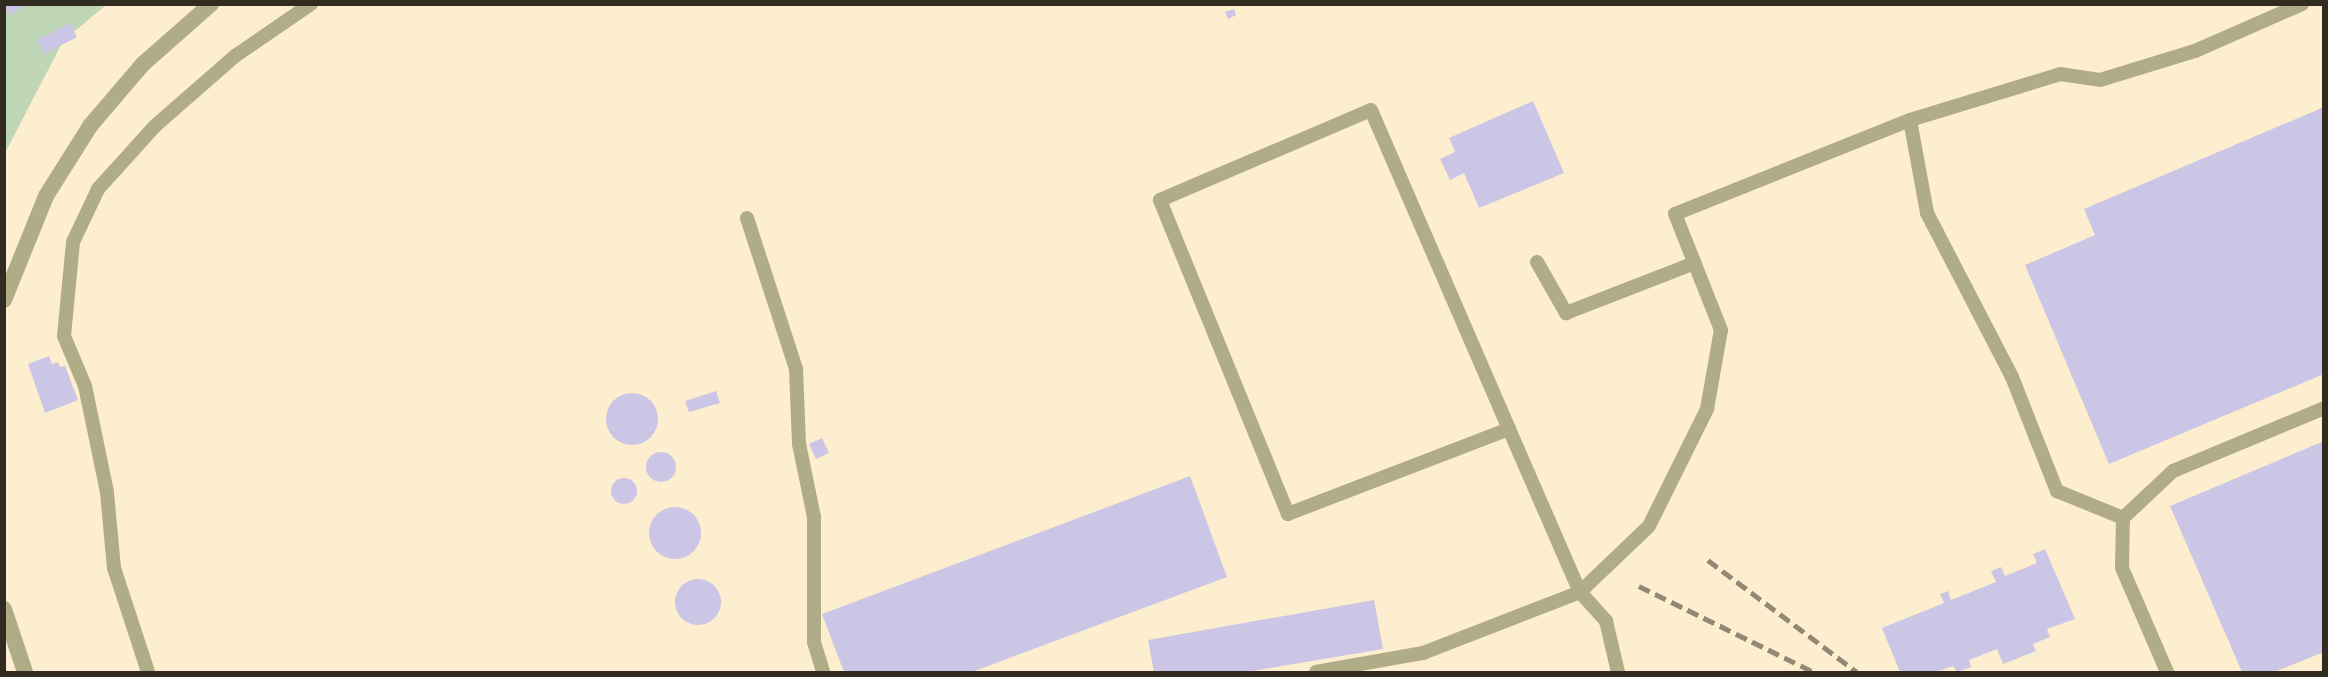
<!DOCTYPE html>
<style>
body{margin:0}
#map{position:relative;width:2328px;height:677px;overflow:hidden;background:#fceecf;font-family:"Sofia Sans Condensed",sans-serif}
div>[style]{position:absolute}
.green>*{inset:0;background:#bfd6b7}
.building>*{inset:0;background:#cbc6e5}
.round{border-radius:50%}
.service>*{height:14px;margin:-7px;padding:0 7px;transform-origin:7px;border-radius:7px;background:#b0ac88}
.minor>*{height:16px;margin:-8px;padding:0 8px;transform-origin:8px;border-radius:8px;background:#b0ac88}
.rail>*{height:4.5px;margin-top:-2.25px;transform-origin:0;background:repeating-linear-gradient(90deg,#928873 0 12px,transparent 0 18px)}
span{translate:-50% -50%;white-space:nowrap;text-align:center;line-height:1.15;-webkit-text-stroke:5px #fceecf;paint-order:stroke}
.frame{position:absolute;inset:0;border:6px solid #312b20;pointer-events:none}
</style>
<div id="map">
<div class="green">
<div style="clip-path:polygon(5px 5px,106px 5px,63px 41px,5px 153px)"></div>
</div>
<div class="building">
<div style="clip-path:polygon(4px 4px,28px 4px,9px 15px)"></div>
<div style="clip-path:polygon(1234px 9px,1236px 15px,1228px 19px,1225px 12px)"></div>
<div style="clip-path:polygon(70px 23px,77px 37px,44px 54px,37px 40px)"></div>
<div style="clip-path:polygon(1533px 101px,1564px 173px,1479px 208px,1464px 173px,1450px 180px,1440px 159px,1455px 152px,1449px 138px)"></div>
<div style="clip-path:polygon(2324px 107px,2324px 374px,2109px 464px,2025px 265px,2095px 235px,2084px 209px)"></div>
<div style="clip-path:polygon(49px 356px,52px 364px,58px 362px,60px 367px,65px 366px,78px 400px,45px 413px,28px 364px)"></div>
<div style="clip-path:polygon(716px 391px,720px 403px,689px 412px,685px 401px)"></div>
<div class="round" style="left:606px;top:393px;width:52px;height:52px"></div>
<div style="clip-path:polygon(822px 438px,829px 453px,816px 459px,809px 444px)"></div>
<div style="clip-path:polygon(2324px 441px,2324px 652px,2274px 672px,2242px 672px,2170px 506px)"></div>
<div class="round" style="left:646px;top:452px;width:30px;height:30px"></div>
<div style="clip-path:polygon(1190px 476px,1227px 577px,972px 672px,844px 672px,822px 614px)"></div>
<div class="round" style="left:611px;top:478px;width:26px;height:26px"></div>
<div class="round" style="left:649px;top:507px;width:52px;height:52px"></div>
<div style="clip-path:polygon(2045px 549px,2075px 619px,2047px 629px,2050px 637px,2033px 644px,2036px 651px,2003px 664px,1997px 649px,1969px 660px,1971px 667px,1957px 672px,1953px 666px,1936px 672px,1900px 672px,1882px 628px,1944px 603px,1940px 594px,1948px 591px,1951px 600px,1996px 582px,1991px 571px,2001px 567px,2005px 576px,2037px 563px,2033px 554px)"></div>
<div class="round" style="left:675px;top:579px;width:46px;height:46px"></div>
<div style="clip-path:polygon(1374px 600px,1383px 649px,1246px 672px,1154px 672px,1148px 640px)"></div>
</div>
<div class="service">
<div style="left:1910px;top:120px;width:95px;rotate:79.6deg"></div>
<div style="left:1927px;top:213px;width:185px;rotate:62.6deg"></div>
<div style="left:2012px;top:377px;width:123px;rotate:68.5deg"></div>
<div style="left:2057px;top:491px;width:71px;rotate:22.2deg"></div>
<div style="left:747px;top:218px;width:159px;rotate:72deg"></div>
<div style="left:796px;top:369px;width:75px;rotate:87.7deg"></div>
<div style="left:799px;top:444px;width:75px;rotate:78.4deg"></div>
<div style="left:814px;top:517px;width:125px;rotate:90deg"></div>
<div style="left:814px;top:642px;width:31px;rotate:73deg"></div>
<div style="left:1537px;top:262px;width:59px;rotate:60.4deg"></div>
<div style="left:1566px;top:313px;width:138px;rotate:-21.2deg"></div>
<div style="left:1509px;top:429px;width:237px;rotate:159deg"></div>
<div style="left:1288px;top:514px;width:339px;rotate:-112.2deg"></div>
<div style="left:1160px;top:200px;width:229px;rotate:-23.1deg"></div>
<div style="left:1371px;top:110px;width:348px;rotate:66.6deg"></div>
<div style="left:1509px;top:429px;width:178px;rotate:66.5deg"></div>
<div style="left:1580px;top:592px;width:95px;rotate:-43.7deg"></div>
<div style="left:1649px;top:526px;width:131px;rotate:-63.6deg"></div>
<div style="left:1707px;top:409px;width:80px;rotate:-80deg"></div>
<div style="left:1721px;top:330px;width:125px;rotate:-111.6deg"></div>
<div style="left:1675px;top:214px;width:253px;rotate:-21.8deg"></div>
<div style="left:1910px;top:120px;width:157px;rotate:-17deg"></div>
<div style="left:2060px;top:74px;width:40px;rotate:8.5deg"></div>
<div style="left:2100px;top:80px;width:99px;rotate:-17deg"></div>
<div style="left:2195px;top:51px;width:117px;rotate:-23.7deg"></div>
<div style="left:148px;top:672px;width:109px;rotate:-108.1deg"></div>
<div style="left:114px;top:568px;width:76px;rotate:-95.3deg"></div>
<div style="left:107px;top:492px;width:108px;rotate:-101.7deg"></div>
<div style="left:85px;top:386px;width:54px;rotate:-112.8deg"></div>
<div style="left:64px;top:336px;width:94px;rotate:-84.5deg"></div>
<div style="left:73px;top:242px;width:59px;rotate:-64.7deg"></div>
<div style="left:98px;top:189px;width:85px;rotate:-47.9deg"></div>
<div style="left:155px;top:126px;width:106px;rotate:-41.2deg"></div>
<div style="left:235px;top:56px;width:92px;rotate:-34.4deg"></div>
<div style="left:1316px;top:672px;width:109px;rotate:-10.1deg"></div>
<div style="left:1423px;top:653px;width:168px;rotate:-21.2deg"></div>
<div style="left:1580px;top:592px;width:39px;rotate:48deg"></div>
<div style="left:1606px;top:621px;width:52px;rotate:76.8deg"></div>
<div style="left:2167px;top:672px;width:113px;rotate:-113.4deg"></div>
<div style="left:2122px;top:568px;width:50px;rotate:-88.9deg"></div>
<div style="left:2123px;top:518px;width:69px;rotate:-43.2deg"></div>
<div style="left:2173px;top:471px;width:164px;rotate:-22.6deg"></div>
</div>
<div class="minor">
<div style="left:4px;top:300px;width:112px;rotate:-68deg"></div>
<div style="left:46px;top:196px;width:83px;rotate:-57.8deg"></div>
<div style="left:90px;top:126px;width:82px;rotate:-49.5deg"></div>
<div style="left:143px;top:64px;width:91px;rotate:-41.4deg"></div>
<div style="left:4px;top:609px;width:66px;rotate:71.6deg"></div>
</div>
<div class="rail">
<div style="left:1708px;top:560px;width:186px;rotate:36.9deg"></div>
<div style="left:1639px;top:586px;width:195px;rotate:26.2deg"></div>
</div>
<div class="frame"></div>
</div>
